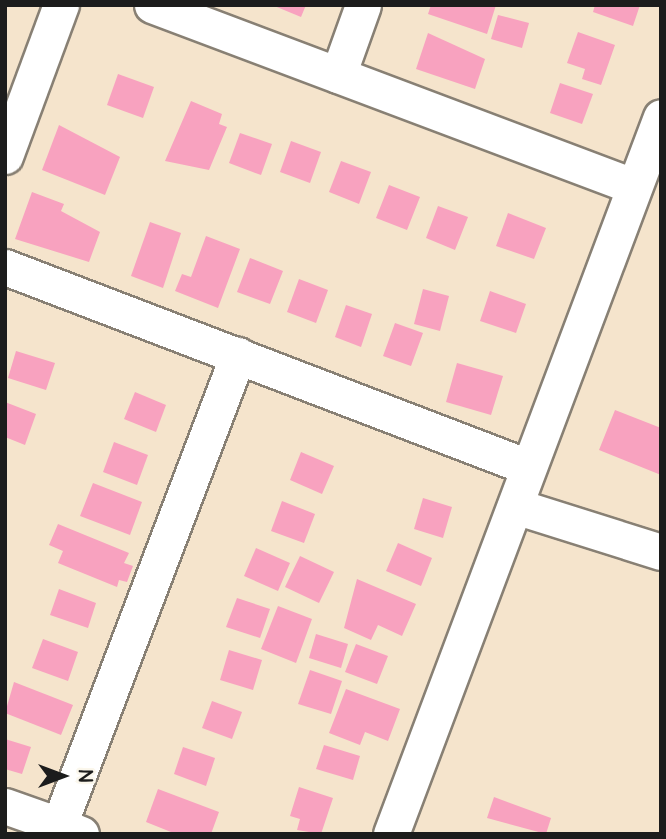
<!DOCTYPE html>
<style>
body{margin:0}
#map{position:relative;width:666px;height:839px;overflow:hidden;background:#f5e4cc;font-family:"Architects Daughter",sans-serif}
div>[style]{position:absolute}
.building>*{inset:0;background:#f8a2bf}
.roads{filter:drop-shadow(2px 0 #888074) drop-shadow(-2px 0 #888074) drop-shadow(0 2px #888074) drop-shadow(0 -2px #888074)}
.minor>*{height:35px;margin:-17.5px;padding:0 17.5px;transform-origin:17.5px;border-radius:17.5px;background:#fff}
span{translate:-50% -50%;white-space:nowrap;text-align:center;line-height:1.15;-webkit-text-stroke:7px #fbf7ec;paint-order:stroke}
.frame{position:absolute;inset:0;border:7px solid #1c1c1c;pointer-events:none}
.north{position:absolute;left:28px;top:741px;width:70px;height:70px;-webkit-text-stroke:5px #fbf7ec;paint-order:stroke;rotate:90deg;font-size:19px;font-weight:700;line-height:28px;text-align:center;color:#1c1c1c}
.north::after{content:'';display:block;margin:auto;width:24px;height:32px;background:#1c1c1c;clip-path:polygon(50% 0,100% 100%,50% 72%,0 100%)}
</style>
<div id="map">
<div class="building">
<div style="clip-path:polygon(272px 5px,306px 5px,301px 17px)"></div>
<div style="clip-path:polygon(431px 5px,496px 5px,487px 34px,428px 14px)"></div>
<div style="clip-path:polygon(595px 5px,640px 5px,633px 26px,593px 12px)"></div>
<div style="clip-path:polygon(498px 15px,529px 23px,522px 48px,491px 39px)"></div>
<div style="clip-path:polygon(578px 32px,615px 45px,601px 85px,582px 79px,585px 69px,567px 63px)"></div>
<div style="clip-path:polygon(428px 33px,485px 59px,475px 89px,416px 69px)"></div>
<div style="clip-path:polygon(118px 74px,154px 87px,143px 118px,107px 105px)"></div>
<div style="clip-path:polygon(560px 83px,593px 94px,582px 124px,550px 113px)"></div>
<div style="clip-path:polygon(191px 101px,222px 114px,219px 124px,227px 127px,209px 170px,165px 161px)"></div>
<div style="clip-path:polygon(59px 125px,120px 157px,105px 195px,42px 170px)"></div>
<div style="clip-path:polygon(240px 133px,272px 144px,261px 175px,229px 163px)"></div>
<div style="clip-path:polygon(291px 141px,321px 152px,310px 183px,280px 172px)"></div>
<div style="clip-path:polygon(341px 161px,371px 172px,359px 204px,329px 192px)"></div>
<div style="clip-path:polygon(389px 185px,420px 197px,407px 230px,376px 218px)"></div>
<div style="clip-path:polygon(32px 192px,64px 204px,61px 211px,100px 232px,89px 262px,15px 239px)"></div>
<div style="clip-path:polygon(438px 206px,468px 217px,455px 250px,426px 238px)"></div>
<div style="clip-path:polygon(508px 213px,546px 228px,534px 259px,496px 246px)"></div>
<div style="clip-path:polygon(150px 222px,181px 233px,163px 288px,131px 276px)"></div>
<div style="clip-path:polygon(206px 236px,240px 249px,218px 308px,175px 291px,182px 274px,191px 277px)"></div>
<div style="clip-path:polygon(250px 258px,283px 271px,270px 304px,237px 292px)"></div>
<div style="clip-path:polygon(299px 279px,328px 290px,316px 323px,287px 312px)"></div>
<div style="clip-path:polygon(423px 289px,449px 296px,440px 331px,414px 324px)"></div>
<div style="clip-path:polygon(490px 291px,526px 304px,516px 333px,480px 321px)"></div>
<div style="clip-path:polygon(346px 305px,372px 314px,361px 347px,335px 337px)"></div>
<div style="clip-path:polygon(395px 323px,423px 333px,411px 366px,383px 356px)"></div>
<div style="clip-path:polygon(16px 351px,55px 363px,46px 390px,8px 378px)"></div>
<div style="clip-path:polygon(457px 363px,503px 376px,491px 415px,446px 402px)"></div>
<div style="clip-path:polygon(135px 392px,166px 405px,156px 432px,124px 419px)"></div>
<div style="clip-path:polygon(5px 402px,36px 414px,25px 445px,5px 437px)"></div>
<div style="clip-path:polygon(615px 410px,661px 428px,661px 475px,599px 450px)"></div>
<div style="clip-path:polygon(114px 442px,148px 455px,137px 485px,103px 472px)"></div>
<div style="clip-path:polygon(301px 452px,334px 466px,322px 494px,290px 480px)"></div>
<div style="clip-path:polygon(93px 483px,142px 502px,130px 535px,80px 516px)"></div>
<div style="clip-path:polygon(423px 498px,452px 507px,443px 538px,414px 529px)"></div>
<div style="clip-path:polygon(282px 501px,315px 514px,304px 543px,271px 531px)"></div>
<div style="clip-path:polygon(58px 524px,129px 553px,124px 563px,133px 566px,127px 582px,119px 580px,117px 587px,58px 563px,63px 551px,49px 545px)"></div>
<div style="clip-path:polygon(398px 543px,432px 558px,421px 586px,386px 571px)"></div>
<div style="clip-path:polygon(256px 548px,290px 563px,278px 591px,244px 576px)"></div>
<div style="clip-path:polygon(300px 556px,334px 572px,319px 603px,285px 587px)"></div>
<div style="clip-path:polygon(357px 579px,416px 604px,402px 636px,378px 625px,371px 640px,344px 628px)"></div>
<div style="clip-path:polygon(59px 589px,96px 603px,88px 628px,50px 615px)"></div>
<div style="clip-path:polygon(237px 598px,270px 609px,260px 638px,226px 627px)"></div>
<div style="clip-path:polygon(278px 606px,312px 619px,296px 663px,261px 649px)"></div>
<div style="clip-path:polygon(316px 634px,348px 644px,341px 668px,309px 658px)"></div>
<div style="clip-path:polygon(43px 639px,78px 652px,68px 681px,32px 668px)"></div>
<div style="clip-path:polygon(356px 644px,388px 656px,377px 684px,345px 672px)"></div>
<div style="clip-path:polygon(229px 650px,262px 660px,253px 690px,220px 680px)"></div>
<div style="clip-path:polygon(310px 670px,342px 681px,331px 714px,298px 704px)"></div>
<div style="clip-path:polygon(14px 682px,73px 705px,61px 735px,5px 713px)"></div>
<div style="clip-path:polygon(346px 689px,400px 709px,388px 741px,365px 732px,360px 745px,329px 733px)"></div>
<div style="clip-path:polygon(212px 701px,242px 712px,232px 739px,202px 728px)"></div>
<div style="clip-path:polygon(5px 739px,31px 747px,22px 774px,5px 769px)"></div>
<div style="clip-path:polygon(324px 745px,360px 756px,353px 780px,316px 769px)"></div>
<div style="clip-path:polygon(183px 747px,215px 758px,206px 786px,174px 774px)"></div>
<div style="clip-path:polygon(299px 787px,333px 798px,321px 834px,297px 830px,300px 819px,290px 816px)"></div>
<div style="clip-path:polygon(158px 789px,219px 812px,211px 834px,176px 834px,146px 822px)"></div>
<div style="clip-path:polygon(494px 797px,551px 818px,546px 834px,487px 818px)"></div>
</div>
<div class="roads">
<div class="minor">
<div style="left:152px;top:5px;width:514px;rotate:20.62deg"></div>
<div style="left:338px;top:75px;width:74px;rotate:-70.3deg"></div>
<div style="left:5px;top:156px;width:161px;rotate:-69.7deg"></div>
<div style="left:5px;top:267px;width:560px;rotate:20.93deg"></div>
<div style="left:515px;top:506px;width:153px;rotate:17.5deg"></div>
<div style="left:5px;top:806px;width:57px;rotate:19.4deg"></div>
<div style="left:81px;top:834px;width:24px;rotate:-158deg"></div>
<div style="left:59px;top:825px;width:503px;rotate:-69.15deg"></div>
<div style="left:391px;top:834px;width:766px;rotate:-69.37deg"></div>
</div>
</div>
<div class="frame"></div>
<div class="north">N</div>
</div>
